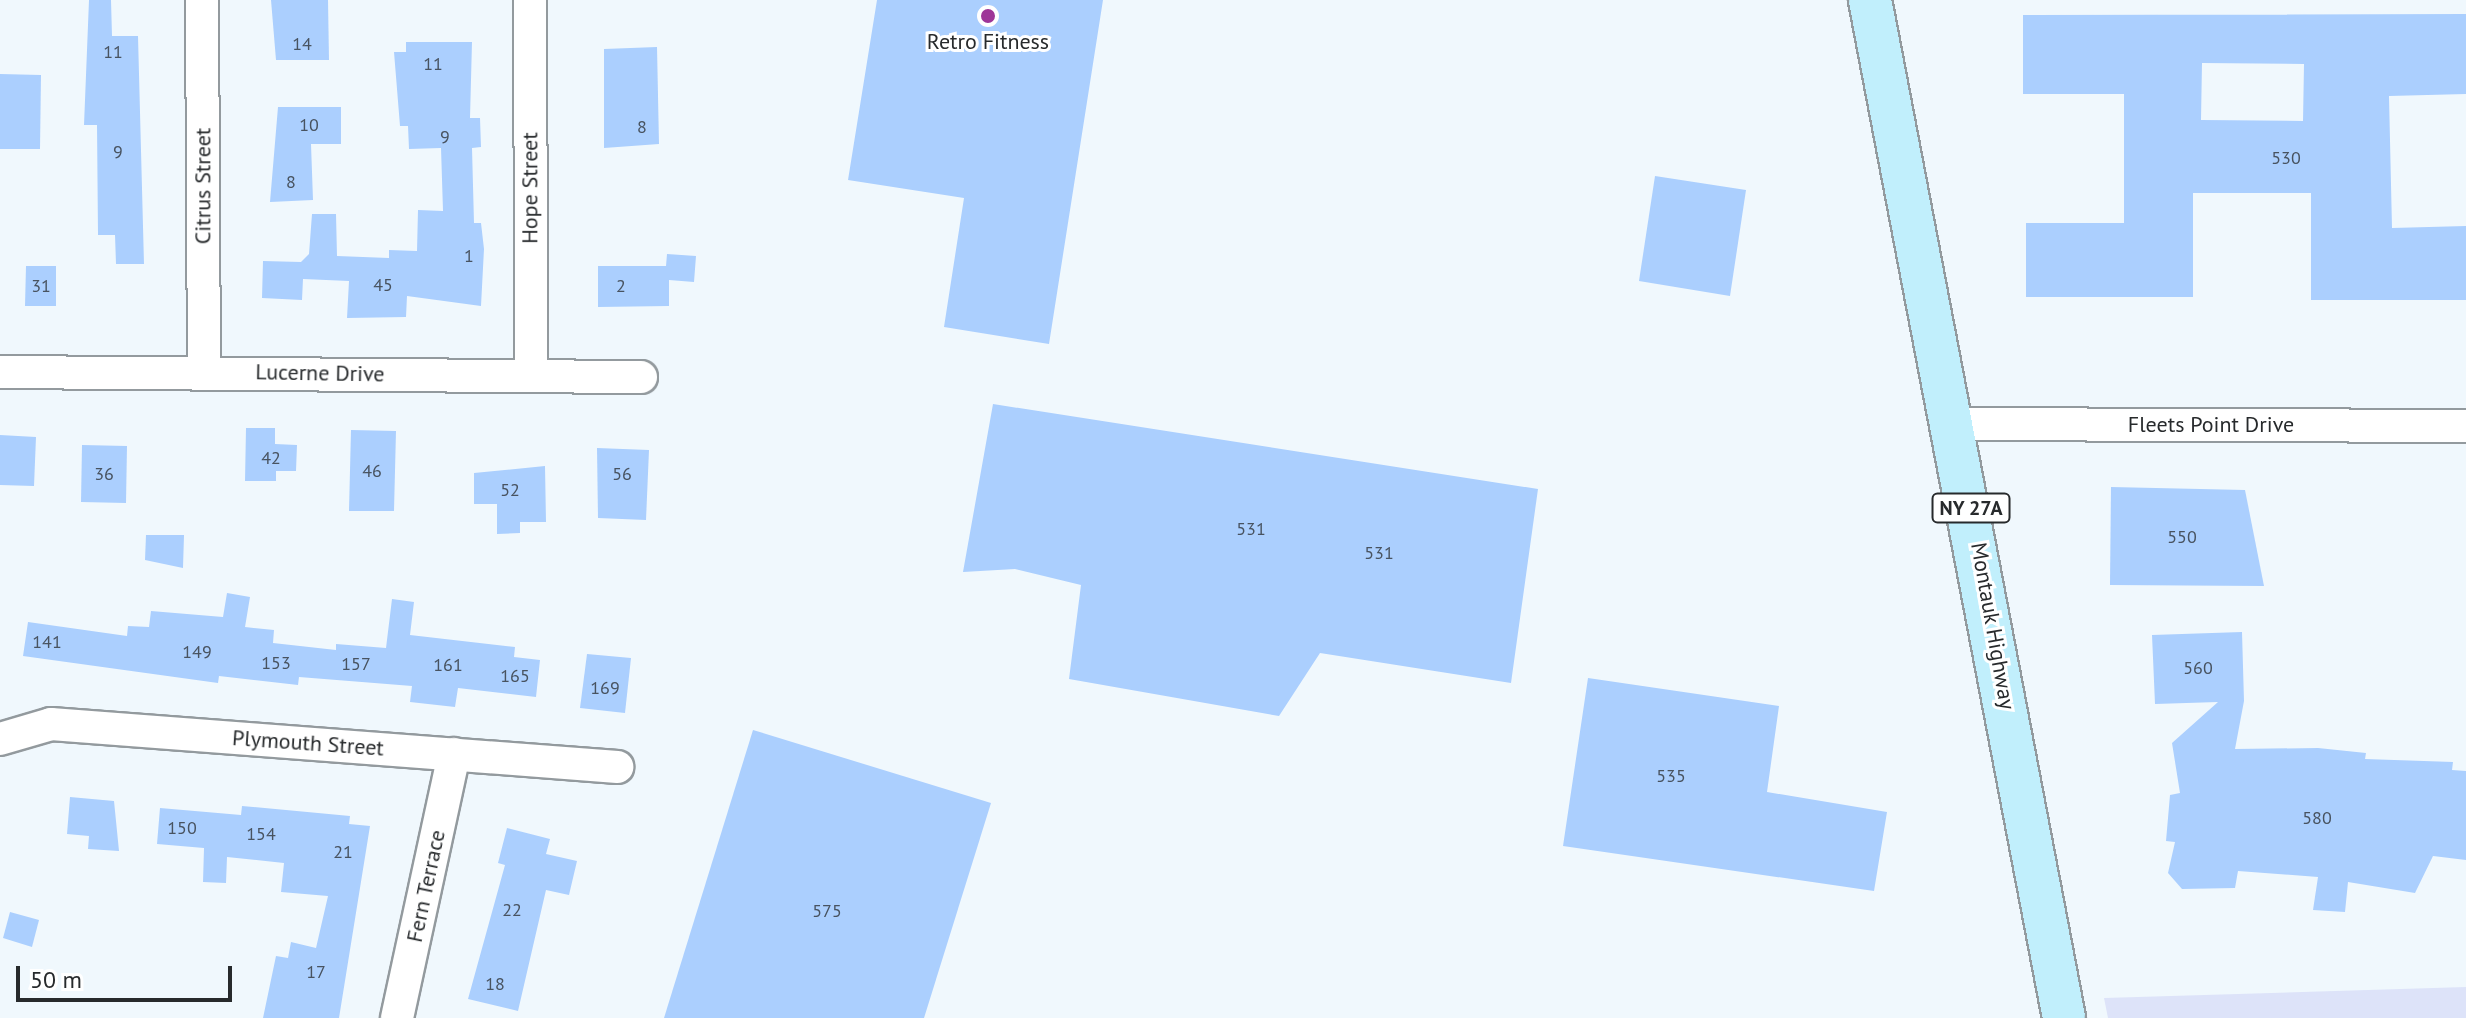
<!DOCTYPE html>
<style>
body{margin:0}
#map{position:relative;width:2466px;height:1018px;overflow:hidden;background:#f0f8fd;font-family:"PT Sans",sans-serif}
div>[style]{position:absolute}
.green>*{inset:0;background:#dde3f9}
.building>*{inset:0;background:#abcffe}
.roads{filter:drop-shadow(2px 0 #939a9e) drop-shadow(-2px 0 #939a9e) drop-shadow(0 2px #939a9e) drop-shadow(0 -2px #939a9e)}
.minor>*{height:32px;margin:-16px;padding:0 16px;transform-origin:16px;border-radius:16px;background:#fff}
.major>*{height:42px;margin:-21px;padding:0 21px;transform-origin:21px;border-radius:21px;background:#c1effc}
.dots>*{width:22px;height:22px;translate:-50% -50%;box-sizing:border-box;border:4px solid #fff;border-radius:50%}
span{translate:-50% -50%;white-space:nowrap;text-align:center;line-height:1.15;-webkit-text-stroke:6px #fff;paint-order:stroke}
.number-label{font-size:18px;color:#485360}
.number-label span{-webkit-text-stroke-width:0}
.shield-label span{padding:2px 6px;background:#fff;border:2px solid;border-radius:6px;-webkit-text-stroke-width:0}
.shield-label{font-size:20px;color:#272a2c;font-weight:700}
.poi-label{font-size:22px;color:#272a2c}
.street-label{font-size:22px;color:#272a2c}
.scale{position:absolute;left:16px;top:966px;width:216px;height:36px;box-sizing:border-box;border:4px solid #272a2c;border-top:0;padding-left:10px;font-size:24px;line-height:28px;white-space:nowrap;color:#272a2c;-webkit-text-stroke:6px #fff;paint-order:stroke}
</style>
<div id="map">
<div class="green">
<div style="clip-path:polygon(2466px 987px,2466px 1018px,2108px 1018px,2104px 998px)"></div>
</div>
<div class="building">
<div style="clip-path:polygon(89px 0,111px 0,112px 36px,138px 36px,144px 264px,116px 264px,115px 235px,98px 235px,97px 125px,84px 125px)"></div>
<div style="clip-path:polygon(271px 0,328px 0,329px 60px,276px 60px)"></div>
<div style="clip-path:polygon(877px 0,1103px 0,1049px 344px,944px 327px,964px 198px,848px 180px)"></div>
<div style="clip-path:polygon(evenodd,2466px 14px,2466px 94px,2389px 96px,2392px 228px,2466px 226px,2466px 300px,2311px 300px,2311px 193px,2193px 193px,2193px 297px,2026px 297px,2026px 223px,2124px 223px,2124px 94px,2023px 94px,2023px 15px,2466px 14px,2202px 63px,2304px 64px,2303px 121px,2201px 120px,2202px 63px)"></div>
<div style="clip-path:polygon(406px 42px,472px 42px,470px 118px,480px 118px,481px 147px,472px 148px,474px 223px,481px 223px,484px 249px,481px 306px,407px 296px,406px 317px,347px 318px,349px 281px,303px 279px,302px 300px,262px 298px,263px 261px,301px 262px,309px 254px,312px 214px,336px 214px,337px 256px,389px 258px,389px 250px,417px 251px,418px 210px,443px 211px,441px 148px,409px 149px,408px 126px,400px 126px,394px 52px,406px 52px)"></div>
<div style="clip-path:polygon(657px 47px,659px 144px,604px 148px,604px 49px)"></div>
<div style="clip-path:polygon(0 74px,41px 75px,40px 149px,0 149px)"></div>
<div style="clip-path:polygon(278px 107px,341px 107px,341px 144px,311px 144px,313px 200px,270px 202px)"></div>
<div style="clip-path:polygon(1655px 176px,1746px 190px,1730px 296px,1639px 281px)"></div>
<div style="clip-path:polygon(667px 254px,696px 256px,694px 282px,669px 280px,669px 306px,598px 307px,598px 266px,666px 266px)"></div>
<div style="clip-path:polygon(26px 266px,56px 266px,56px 306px,25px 306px)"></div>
<div style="clip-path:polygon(993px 404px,1538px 489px,1511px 683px,1320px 653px,1279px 716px,1069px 679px,1081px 585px,1015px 569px,963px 572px)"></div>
<div style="clip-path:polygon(246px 428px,275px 428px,275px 444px,297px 445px,296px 471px,276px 471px,276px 481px,245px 481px)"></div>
<div style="clip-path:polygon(351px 430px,396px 431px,394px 511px,349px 511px)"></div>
<div style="clip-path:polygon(0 435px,36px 437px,34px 486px,0 485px)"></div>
<div style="clip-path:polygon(82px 445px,127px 446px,126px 503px,81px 502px)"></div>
<div style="clip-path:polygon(597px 448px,649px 450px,646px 520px,598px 518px)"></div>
<div style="clip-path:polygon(545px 466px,546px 522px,520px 522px,520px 533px,497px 534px,497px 504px,474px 504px,474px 473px)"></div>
<div style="clip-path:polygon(2111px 487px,2245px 490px,2264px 586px,2110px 585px)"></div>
<div style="clip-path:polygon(146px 535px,184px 535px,183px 568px,145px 560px)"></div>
<div style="clip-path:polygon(227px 593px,250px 597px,245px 627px,274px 630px,273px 643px,336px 650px,336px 644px,386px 648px,392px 599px,414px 602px,410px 635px,515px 647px,514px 657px,540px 660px,536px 697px,458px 688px,455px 707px,410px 702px,412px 686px,299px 677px,298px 685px,219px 676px,218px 683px,23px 656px,28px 622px,127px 636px,128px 626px,149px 627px,151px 611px,223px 617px)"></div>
<div style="clip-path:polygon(2242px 632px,2244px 701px,2235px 749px,2318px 748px,2366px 753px,2365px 759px,2453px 762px,2452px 770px,2466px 771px,2466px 860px,2433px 856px,2415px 893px,2348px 882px,2345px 912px,2313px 910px,2318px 877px,2238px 871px,2235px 888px,2182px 889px,2168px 873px,2175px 842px,2166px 841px,2170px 795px,2180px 793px,2172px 743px,2218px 702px,2155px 704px,2152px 635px)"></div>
<div style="clip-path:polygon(587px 654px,631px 658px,625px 713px,580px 708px)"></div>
<div style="clip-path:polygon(1588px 678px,1779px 706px,1767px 792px,1887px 812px,1874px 891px,1563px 846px)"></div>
<div style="clip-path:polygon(753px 730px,991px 803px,924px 1018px,664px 1018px)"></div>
<div style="clip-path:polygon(70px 797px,114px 801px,119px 851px,88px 849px,89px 836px,67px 834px)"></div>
<div style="clip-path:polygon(242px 806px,350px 816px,349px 824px,370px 826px,339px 1018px,263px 1018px,276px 956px,288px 958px,291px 942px,316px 948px,328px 896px,281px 892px,284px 863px,227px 857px,226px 883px,203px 882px,204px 848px,157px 844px,160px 808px,241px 815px)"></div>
<div style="clip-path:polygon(507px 828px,550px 839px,546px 854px,577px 861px,569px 895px,546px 890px,518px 1011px,468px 999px,505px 865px,498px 863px)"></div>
<div style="clip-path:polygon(10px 912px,39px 920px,32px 947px,3px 938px)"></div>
</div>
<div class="roads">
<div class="minor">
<div style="left:202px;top:0;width:372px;rotate:89.7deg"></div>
<div style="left:530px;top:0;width:375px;rotate:89.8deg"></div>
<div style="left:0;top:372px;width:641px;rotate:0.45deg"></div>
<div style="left:1956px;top:424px;width:510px;rotate:0.22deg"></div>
<div style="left:0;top:739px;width:53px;rotate:-16.4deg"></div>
<div style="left:51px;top:724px;width:568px;rotate:4.34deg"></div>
<div style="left:397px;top:1018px;width:270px;rotate:-77.8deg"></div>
</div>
<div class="major">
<div style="left:1870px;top:0;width:1036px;rotate:79.21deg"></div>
</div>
</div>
<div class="dots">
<div style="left:988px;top:16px;background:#9e3698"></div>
</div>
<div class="number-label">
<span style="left:302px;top:44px">14</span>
<span style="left:113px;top:52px">11</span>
<span style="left:433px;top:64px">11</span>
<span style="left:309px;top:125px">10</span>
<span style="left:642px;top:127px">8</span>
<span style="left:445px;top:137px">9</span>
<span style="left:118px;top:152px">9</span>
<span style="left:2286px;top:158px">530</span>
<span style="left:291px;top:182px">8</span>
<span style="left:469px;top:256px">1</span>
<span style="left:383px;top:285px">45</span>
<span style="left:41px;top:286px">31</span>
<span style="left:621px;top:286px">2</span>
<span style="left:271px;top:458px">42</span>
<span style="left:372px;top:471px">46</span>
<span style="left:104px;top:474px">36</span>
<span style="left:622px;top:474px">56</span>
<span style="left:510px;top:490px">52</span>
<span style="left:1251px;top:529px">531</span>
<span style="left:2182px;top:537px">550</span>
<span style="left:1379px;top:553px">531</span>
<span style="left:47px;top:642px">141</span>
<span style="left:197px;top:652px">149</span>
<span style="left:276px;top:663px">153</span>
<span style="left:356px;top:664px">157</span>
<span style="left:448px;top:665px">161</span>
<span style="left:2198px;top:668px">560</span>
<span style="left:515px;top:676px">165</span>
<span style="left:605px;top:688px">169</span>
<span style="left:1671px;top:776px">535</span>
<span style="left:2317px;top:818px">580</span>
<span style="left:182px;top:828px">150</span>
<span style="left:261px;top:834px">154</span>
<span style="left:343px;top:852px">21</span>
<span style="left:512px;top:910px">22</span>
<span style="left:827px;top:911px">575</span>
<span style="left:316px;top:972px">17</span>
<span style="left:495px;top:984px">18</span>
</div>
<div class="shield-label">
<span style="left:1971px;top:508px">NY 27A</span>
</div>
<div class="poi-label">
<span style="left:988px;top:42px">Retro Fitness</span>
</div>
<div class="street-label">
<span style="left:203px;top:186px;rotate:-90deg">Citrus Street</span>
<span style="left:530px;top:188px;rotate:-90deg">Hope Street</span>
<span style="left:320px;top:373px;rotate:1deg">Lucerne Drive</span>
<span style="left:2211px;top:425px">Fleets Point Drive</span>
<span style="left:1993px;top:626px;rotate:80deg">Montauk Highway</span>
<span style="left:308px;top:743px;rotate:4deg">Plymouth Street</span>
<span style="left:426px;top:886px;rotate:-78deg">Fern Terrace</span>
</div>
<div class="scale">50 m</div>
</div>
